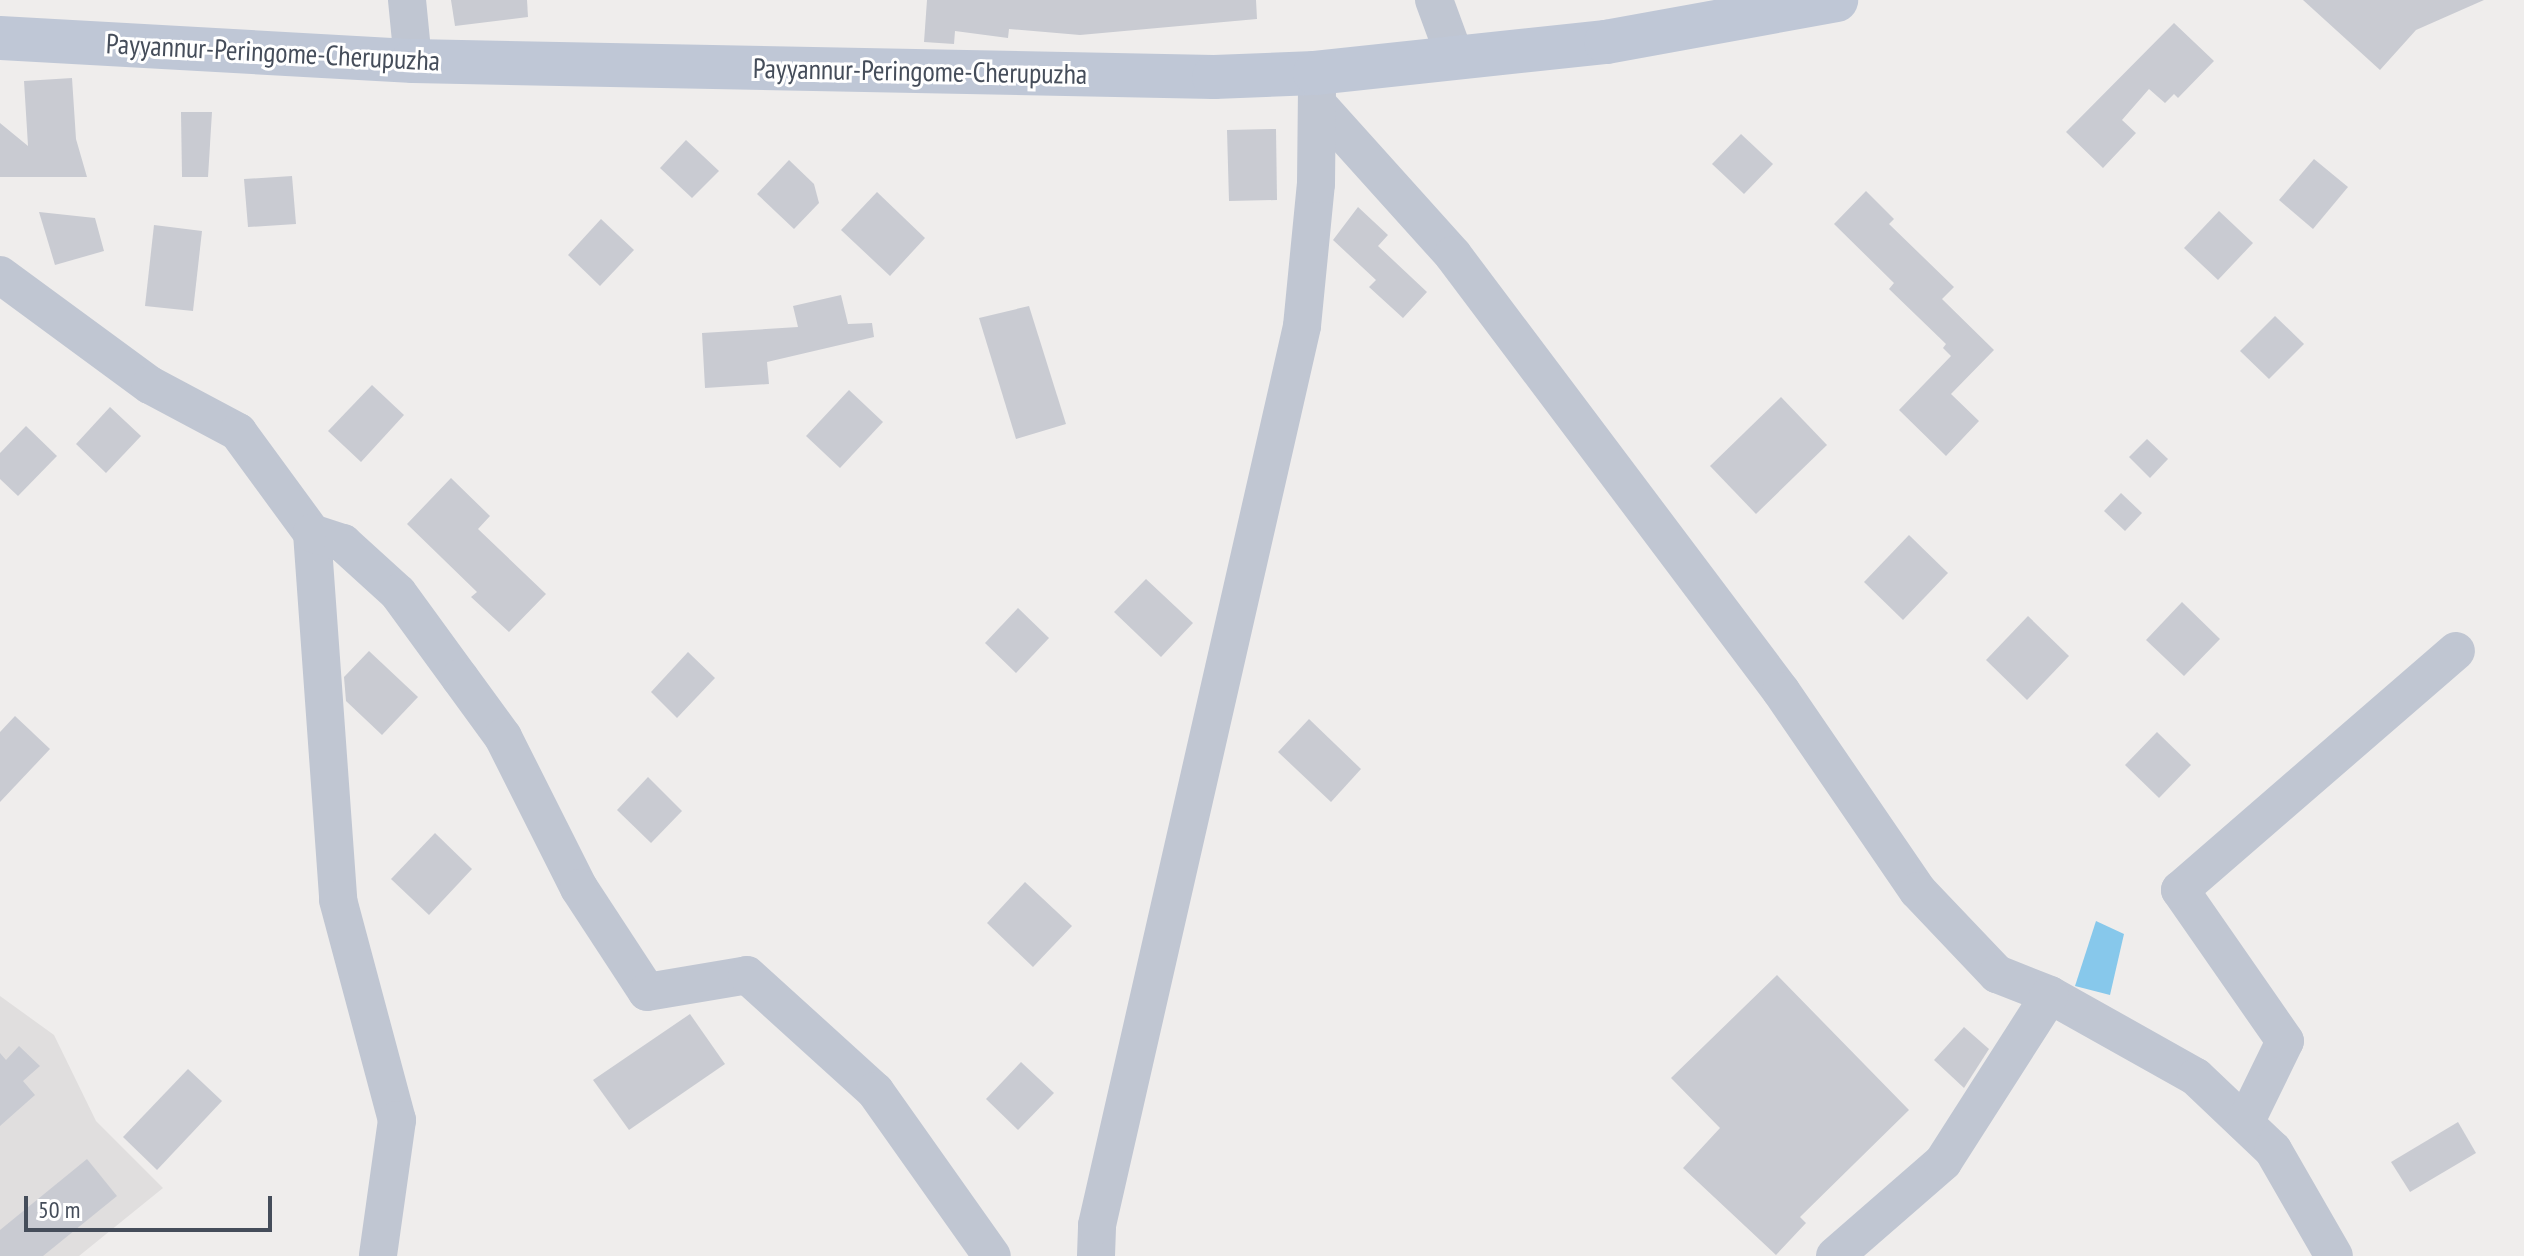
<!DOCTYPE html>
<style>
body{margin:0}
#map{position:relative;width:2524px;height:1256px;overflow:hidden;background:#efedec;font-family:"PT Sans Narrow",sans-serif}
div>[style]{position:absolute}
.education>*{inset:0;background:#e0dede}
.water>*{inset:0;background:#87c8eb}
.building>*{inset:0;background:#c9cbd2}
.minor>*{height:38px;margin:-19px;padding:0 19px;transform-origin:19px;border-radius:19px;background:#c0c6d2}
.secondary>*{height:44px;margin:-22px;padding:0 22px;transform-origin:22px;border-radius:22px;background:#bfc7d6}
span{translate:-50% -50%;white-space:nowrap;text-align:center;line-height:1.15;-webkit-text-stroke:6px #fff;paint-order:stroke}
.street-label{font-size:28px;color:#454d5a}
.scale{position:absolute;left:24px;top:1196px;width:248px;height:36px;box-sizing:border-box;border:4px solid #454d5a;border-top:0;padding-left:10px;font-size:24px;line-height:28px;white-space:nowrap;color:#454d5a;-webkit-text-stroke:6px #fff;paint-order:stroke}
</style>
<div id="map">
<div class="education">
<div style="clip-path:polygon(0 996px,54px 1035px,96px 1121px,163px 1188px,79px 1256px,0 1256px)"></div>
</div>
<div class="water">
<div style="clip-path:polygon(2096px 921px,2124px 934px,2110px 995px,2075px 986px)"></div>
</div>
<div class="building">
<div style="clip-path:polygon(451px 0,527px 0,528px 17px,455px 26px)"></div>
<div style="clip-path:polygon(927px 0,1256px 0,1257px 19px,1080px 35px,1009px 29px,1008px 38px,955px 31px,954px 44px,924px 42px)"></div>
<div style="clip-path:polygon(2303px 0,2484px 0,2416px 30px,2380px 70px)"></div>
<div style="clip-path:polygon(2174px 23px,2214px 61px,2178px 98px,2174px 94px,2165px 103px,2149px 89px,2122px 120px,2136px 133px,2103px 168px,2066px 132px)"></div>
<div style="clip-path:polygon(72px 78px,76px 139px,87px 177px,0 177px,0 123px,28px 146px,24px 81px)"></div>
<div style="clip-path:polygon(181px 112px,212px 112px,208px 177px,182px 177px)"></div>
<div style="clip-path:polygon(1276px 129px,1277px 200px,1229px 201px,1227px 130px)"></div>
<div style="clip-path:polygon(1741px 134px,1773px 164px,1744px 194px,1712px 164px)"></div>
<div style="clip-path:polygon(686px 140px,719px 171px,692px 198px,660px 168px)"></div>
<div style="clip-path:polygon(2314px 159px,2348px 187px,2313px 229px,2279px 200px)"></div>
<div style="clip-path:polygon(789px 160px,814px 184px,819px 203px,794px 229px,757px 194px)"></div>
<div style="clip-path:polygon(292px 176px,296px 224px,248px 227px,244px 179px)"></div>
<div style="clip-path:polygon(1866px 191px,1894px 219px,1889px 224px,1954px 287px,1942px 299px,1994px 350px,1951px 394px,1979px 421px,1946px 456px,1899px 410px,1951px 356px,1943px 348px,1946px 344px,1889px 289px,1894px 283px,1834px 224px)"></div>
<div style="clip-path:polygon(877px 192px,925px 238px,890px 276px,841px 230px)"></div>
<div style="clip-path:polygon(1358px 207px,1388px 235px,1378px 246px,1427px 292px,1403px 318px,1369px 287px,1376px 280px,1333px 240px)"></div>
<div style="clip-path:polygon(2219px 211px,2253px 243px,2218px 280px,2184px 248px)"></div>
<div style="clip-path:polygon(39px 212px,95px 218px,104px 251px,55px 265px)"></div>
<div style="clip-path:polygon(601px 219px,634px 250px,600px 286px,568px 255px)"></div>
<div style="clip-path:polygon(154px 225px,202px 231px,193px 311px,145px 306px)"></div>
<div style="clip-path:polygon(841px 295px,848px 324px,872px 323px,874px 337px,767px 362px,769px 384px,705px 388px,702px 333px,798px 327px,793px 306px)"></div>
<div style="clip-path:polygon(1029px 306px,1066px 424px,1016px 439px,979px 318px)"></div>
<div style="clip-path:polygon(2275px 316px,2304px 344px,2269px 379px,2240px 351px)"></div>
<div style="clip-path:polygon(372px 385px,404px 415px,361px 462px,328px 431px)"></div>
<div style="clip-path:polygon(849px 390px,883px 422px,840px 468px,806px 436px)"></div>
<div style="clip-path:polygon(1781px 397px,1827px 445px,1756px 514px,1710px 466px)"></div>
<div style="clip-path:polygon(110px 407px,141px 436px,106px 473px,76px 444px)"></div>
<div style="clip-path:polygon(26px 426px,57px 456px,18px 496px,0 479px,0 453px)"></div>
<div style="clip-path:polygon(2147px 439px,2168px 459px,2150px 478px,2129px 457px)"></div>
<div style="clip-path:polygon(451px 478px,490px 516px,478px 529px,546px 594px,509px 632px,471px 597px,477px 592px,407px 524px)"></div>
<div style="clip-path:polygon(2121px 493px,2142px 513px,2125px 531px,2104px 511px)"></div>
<div style="clip-path:polygon(1909px 535px,1948px 573px,1903px 620px,1864px 582px)"></div>
<div style="clip-path:polygon(1146px 579px,1193px 623px,1161px 657px,1114px 612px)"></div>
<div style="clip-path:polygon(2182px 602px,2220px 639px,2184px 676px,2146px 640px)"></div>
<div style="clip-path:polygon(1018px 608px,1049px 638px,1016px 673px,985px 643px)"></div>
<div style="clip-path:polygon(2028px 616px,2069px 656px,2027px 700px,1986px 660px)"></div>
<div style="clip-path:polygon(369px 651px,418px 697px,382px 735px,346px 701px,344px 677px)"></div>
<div style="clip-path:polygon(688px 652px,715px 678px,677px 718px,651px 692px)"></div>
<div style="clip-path:polygon(15px 716px,50px 749px,0 802px,0 732px)"></div>
<div style="clip-path:polygon(1309px 719px,1361px 769px,1331px 802px,1278px 752px)"></div>
<div style="clip-path:polygon(2157px 732px,2191px 765px,2159px 798px,2125px 765px)"></div>
<div style="clip-path:polygon(648px 777px,682px 811px,651px 843px,617px 810px)"></div>
<div style="clip-path:polygon(435px 833px,472px 869px,429px 915px,391px 879px)"></div>
<div style="clip-path:polygon(1025px 882px,1072px 926px,1033px 967px,987px 923px)"></div>
<div style="clip-path:polygon(1777px 975px,1909px 1110px,1800px 1217px,1806px 1223px,1776px 1255px,1683px 1168px,1720px 1128px,1671px 1078px)"></div>
<div style="clip-path:polygon(690px 1014px,725px 1064px,629px 1130px,593px 1080px)"></div>
<div style="clip-path:polygon(1964px 1027px,1989px 1049px,1964px 1088px,1934px 1060px)"></div>
<div style="clip-path:polygon(19px 1046px,40px 1066px,23px 1081px,35px 1095px,0 1126px,0 1053px,6px 1060px)"></div>
<div style="clip-path:polygon(1021px 1062px,1054px 1093px,1018px 1130px,986px 1099px)"></div>
<div style="clip-path:polygon(188px 1069px,222px 1101px,157px 1170px,123px 1137px)"></div>
<div style="clip-path:polygon(2458px 1122px,2476px 1153px,2410px 1192px,2391px 1162px)"></div>
<div style="clip-path:polygon(87px 1159px,117px 1196px,43px 1256px,0 1256px,0 1230px)"></div>
</div>
<div class="minor">
<div style="left:407px;top:0;width:61px;rotate:84.4deg"></div>
<div style="left:1434px;top:0;width:61px;rotate:69.8deg"></div>
<div style="left:1319px;top:106px;width:200px;rotate:48deg"></div>
<div style="left:1453px;top:255px;width:546px;rotate:53.05deg"></div>
<div style="left:1781px;top:691px;width:242px;rotate:55.6deg"></div>
<div style="left:1918px;top:891px;width:115px;rotate:46.4deg"></div>
<div style="left:1997px;top:974px;width:57px;rotate:21.6deg"></div>
<div style="left:2050px;top:995px;width:167px;rotate:29.3deg"></div>
<div style="left:2196px;top:1077px;width:106px;rotate:43.5deg"></div>
<div style="left:2273px;top:1150px;width:122px;rotate:60.1deg"></div>
<div style="left:0;top:275px;width:186px;rotate:36.3deg"></div>
<div style="left:150px;top:385px;width:100px;rotate:28.1deg"></div>
<div style="left:238px;top:432px;width:125px;rotate:53.8deg"></div>
<div style="left:312px;top:533px;width:368px;rotate:85.9deg"></div>
<div style="left:338px;top:900px;width:228px;rotate:75deg"></div>
<div style="left:397px;top:1120px;width:137px;rotate:98deg"></div>
<div style="left:312px;top:533px;width:33px;rotate:18deg"></div>
<div style="left:343px;top:543px;width:74px;rotate:42.3deg"></div>
<div style="left:398px;top:593px;width:105px;rotate:53.9deg"></div>
<div style="left:460px;top:678px;width:73px;rotate:53.9deg"></div>
<div style="left:503px;top:737px;width:169px;rotate:63.3deg"></div>
<div style="left:579px;top:888px;width:124px;rotate:56.8deg"></div>
<div style="left:647px;top:992px;width:101px;rotate:-9.6deg"></div>
<div style="left:747px;top:975px;width:173px;rotate:42.2deg"></div>
<div style="left:875px;top:1091px;width:202px;rotate:54.7deg"></div>
<div style="left:2245px;top:1123px;width:91px;rotate:-64deg"></div>
<div style="left:2285px;top:1041px;width:184px;rotate:-124.8deg"></div>
<div style="left:2180px;top:890px;width:365px;rotate:-40.9deg"></div>
<div style="left:1096px;top:1256px;width:31px;rotate:-88deg"></div>
<div style="left:1097px;top:1225px;width:922px;rotate:-77.15deg"></div>
<div style="left:1302px;top:326px;width:143px;rotate:-84.4deg"></div>
<div style="left:1316px;top:184px;width:92px;rotate:-89.4deg"></div>
<div style="left:1835px;top:1256px;width:143px;rotate:-41deg"></div>
<div style="left:1943px;top:1162px;width:198px;rotate:-57.4deg"></div>
</div>
<div class="secondary">
<div style="left:0;top:38px;width:414px;rotate:3.2deg"></div>
<div style="left:413px;top:61px;width:801px;rotate:1.14deg"></div>
<div style="left:1214px;top:77px;width:101px;rotate:-2.3deg"></div>
<div style="left:1315px;top:73px;width:293px;rotate:-6.1deg"></div>
<div style="left:1606px;top:42px;width:234px;rotate:-10.3deg"></div>
</div>
<div class="street-label">
<span style="left:273px;top:52px;rotate:3deg">Payyannur-Peringome-Cherupuzha</span>
<span style="left:920px;top:71px;rotate:1deg">Payyannur-Peringome-Cherupuzha</span>
</div>
<div class="scale">50 m</div>
</div>
